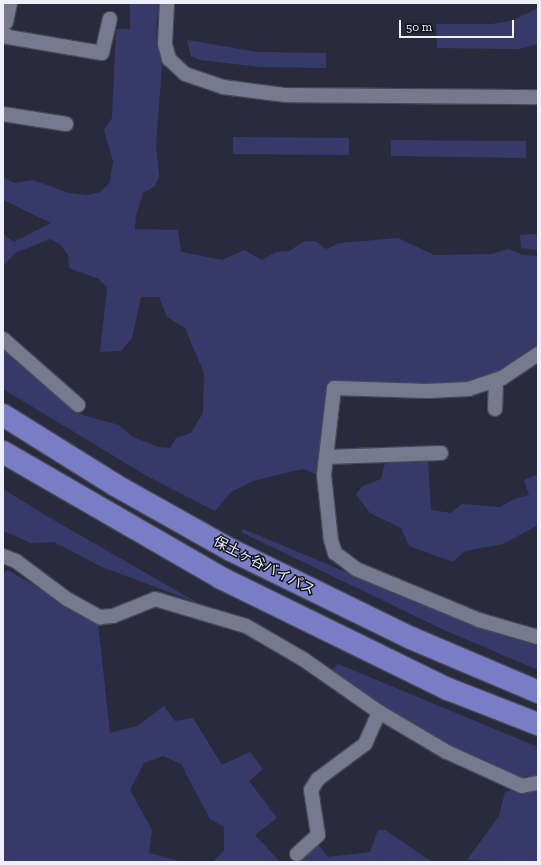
<!DOCTYPE html>
<meta charset="utf-8">
<style>
body{margin:0}
#map{position:relative;width:541px;height:865px;overflow:hidden;background:#292b3d;font-family:"Zilla Slab","Noto Sans JP",serif}
div>[style]{position:absolute}
.green>*{inset:0;background:#38396b}
.roads{filter:drop-shadow(1px 0 #474857) drop-shadow(-1px 0 #474857) drop-shadow(0 1px #474857) drop-shadow(0 -1px #474857)}
.street>*{height:14px;margin:-7px;padding:0 7px;transform-origin:7px;border-radius:7px;background:#777a8f}
.highway>*{height:22px;margin:-11px;padding:0 11px;transform-origin:11px;border-radius:11px;background:#797dc6}
span{translate:-50% -50%;white-space:nowrap;text-align:center;line-height:1.15;-webkit-text-stroke:3px #13141c;paint-order:stroke}
.street-label{font-size:14px;color:#eeeffb}
.frame{position:absolute;inset:0;border:4px solid #eeeffb;pointer-events:none}
.scale{position:absolute;left:399px;top:20px;width:115px;height:18px;box-sizing:border-box;border:2px solid #eeeffb;border-top:0;padding-left:5px;font-size:12px;line-height:14px;white-space:nowrap;color:#eeeffb;-webkit-text-stroke:3px #13141c;paint-order:stroke}
</style>
<div id="map">
<div class="green">
<div style="clip-path:polygon(130px 3px,158px 3px,156px 35px,162px 65px,156px 145px,159px 177px,155px 186px,143px 193px,136px 216px,135px 229px,178px 230px,181px 252px,222px 260px,244px 250px,262px 260px,276px 252px,290px 251px,302px 242px,315px 241px,326px 249px,340px 243px,398px 238px,434px 255px,492px 254px,508px 249px,523px 255px,538px 256px,537px 350px,499px 376px,466px 387px,332px 385px,319px 475px,302px 469px,253px 481px,231px 492px,215px 511px,147px 476px,3px 389px,3px 345px,82px 415px,119px 425px,133px 437px,158px 447px,170px 448px,176px 438px,191px 433px,203px 413px,204px 373px,185px 328px,167px 317px,159px 297px,141px 297px,132px 338px,121px 351px,100px 352px,107px 288px,99px 279px,69px 268px,68px 255px,61px 245px,50px 239px,15px 253px,3px 266px,4px 235px,14px 242px,51px 223px,3px 200px,3px 177px,14px 183px,33px 180px,69px 193px,87px 195px,101px 192px,110px 182px,113px 161px,104px 130px,112px 118px,116px 29px,130px 29px)"></div>
<div style="clip-path:polygon(538px 8px,538px 44px,519px 49px,437px 48px,436px 24px,492px 24px,514px 20px)"></div>
<div style="clip-path:polygon(187px 40px,257px 52px,326px 53px,326px 68px,260px 67px,200px 60px,191px 56px)"></div>
<div style="clip-path:polygon(233px 137px,349px 138px,349px 155px,233px 154px)"></div>
<div style="clip-path:polygon(391px 140px,526px 141px,526px 158px,391px 156px)"></div>
<div style="clip-path:polygon(538px 234px,538px 250px,521px 248px,520px 235px)"></div>
<div style="clip-path:polygon(424px 457px,428px 461px,431px 510px,451px 513px,462px 504px,500px 507px,514px 499px,529px 495px,524px 480px,538px 474px,538px 525px,503px 544px,465px 551px,453px 562px,409px 546px,401px 528px,370px 513px,356px 494px,363px 486px,381px 479px,386px 459px)"></div>
<div style="clip-path:polygon(3px 489px,45px 515px,198px 603px,102px 567px,54px 542px,31px 543px,3px 531px)"></div>
<div style="clip-path:polygon(243px 529px,474px 626px,538px 646px,538px 670px,444px 630px,241px 532px)"></div>
<div style="clip-path:polygon(8px 570px,98px 623px,110px 733px,137px 726px,164px 706px,175px 721px,193px 718px,222px 765px,250px 752px,263px 769px,249px 781px,277px 818px,255px 835px,280px 862px,213px 862px,224px 850px,224px 827px,210px 819px,181px 764px,163px 756px,144px 763px,130px 790px,152px 830px,149px 853px,182px 862px,3px 862px,3px 573px)"></div>
<div style="clip-path:polygon(338px 664px,538px 747px,538px 780px,527px 776px,517px 780px,448px 749px,385px 710px,332px 670px)"></div>
<div style="clip-path:polygon(538px 783px,538px 862px,467px 860px,499px 816px,505px 792px)"></div>
<div style="clip-path:polygon(378px 830px,385px 830px,432px 862px,299px 862px,318px 845px,328px 857px,370px 852px)"></div>
</div>
<div class="roads">
<div class="street">
<div style="left:167px;top:3px;width:41px;rotate:92.8deg"></div>
<div style="left:165px;top:44px;width:16px;rotate:75deg"></div>
<div style="left:169px;top:59px;width:22px;rotate:43deg"></div>
<div style="left:185px;top:74px;width:40px;rotate:18.9deg"></div>
<div style="left:223px;top:87px;width:63px;rotate:7.4deg"></div>
<div style="left:285px;top:95px;width:253px;rotate:0.5deg"></div>
<div style="left:3px;top:23px;width:3px;rotate:-18deg"></div>
<div style="left:6px;top:22px;width:19px;rotate:-78deg"></div>
<div style="left:3px;top:32px;width:7px;rotate:45deg"></div>
<div style="left:8px;top:37px;width:95px;rotate:9.7deg"></div>
<div style="left:102px;top:53px;width:35px;rotate:-77deg"></div>
<div style="left:3px;top:114px;width:64px;rotate:9deg"></div>
<div style="left:3px;top:339px;width:100px;rotate:41.3deg"></div>
<div style="left:538px;top:354px;width:43px;rotate:146.3deg"></div>
<div style="left:502px;top:378px;width:35px;rotate:162deg"></div>
<div style="left:469px;top:389px;width:42px;rotate:177.3deg"></div>
<div style="left:427px;top:391px;width:93px;rotate:-178.2deg"></div>
<div style="left:334px;top:388px;width:88px;rotate:96.6deg"></div>
<div style="left:324px;top:475px;width:65px;rotate:83.9deg"></div>
<div style="left:331px;top:540px;width:14px;rotate:73deg"></div>
<div style="left:335px;top:553px;width:26px;rotate:37deg"></div>
<div style="left:356px;top:569px;width:133px;rotate:22.5deg"></div>
<div style="left:479px;top:620px;width:61px;rotate:16.1deg"></div>
<div style="left:495px;top:409px;width:29px;rotate:-88deg"></div>
<div style="left:327px;top:457px;width:114px;rotate:-2deg"></div>
<div style="left:3px;top:556px;width:14px;rotate:21deg"></div>
<div style="left:16px;top:561px;width:64px;rotate:36.7deg"></div>
<div style="left:67px;top:599px;width:38px;rotate:29deg"></div>
<div style="left:100px;top:617px;width:13px;rotate:-4deg"></div>
<div style="left:113px;top:616px;width:45px;rotate:-22deg"></div>
<div style="left:155px;top:599px;width:95px;rotate:16.5deg"></div>
<div style="left:246px;top:626px;width:66px;rotate:30.1deg"></div>
<div style="left:303px;top:659px;width:93px;rotate:34.9deg"></div>
<div style="left:379px;top:712px;width:79px;rotate:30.5deg"></div>
<div style="left:447px;top:752px;width:82px;rotate:24.4deg"></div>
<div style="left:522px;top:786px;width:16px;rotate:-11deg"></div>
<div style="left:297px;top:854px;width:28px;rotate:-42deg"></div>
<div style="left:318px;top:835px;width:46px;rotate:-98.8deg"></div>
<div style="left:311px;top:790px;width:13px;rotate:-58deg"></div>
<div style="left:318px;top:779px;width:59px;rotate:-36.7deg"></div>
<div style="left:365px;top:744px;width:35px;rotate:-66deg"></div>
</div>
<div class="highway">
<div style="left:3px;top:415px;width:132px;rotate:32deg"></div>
<div style="left:115px;top:485px;width:133px;rotate:29.3deg"></div>
<div style="left:231px;top:550px;width:200px;rotate:26.1deg"></div>
<div style="left:411px;top:638px;width:138px;rotate:23deg"></div>
<div style="left:3px;top:452px;width:252px;rotate:30deg"></div>
<div style="left:221px;top:578px;width:253px;rotate:26.1deg"></div>
<div style="left:448px;top:689px;width:97px;rotate:21.3deg"></div>
</div>
</div>
<div class="street-label">
<span style="left:264px;top:566px;rotate:27deg">保土ヶ谷バイパス</span>
</div>
<div class="frame"></div>
<div class="scale">50 m</div>
</div>
